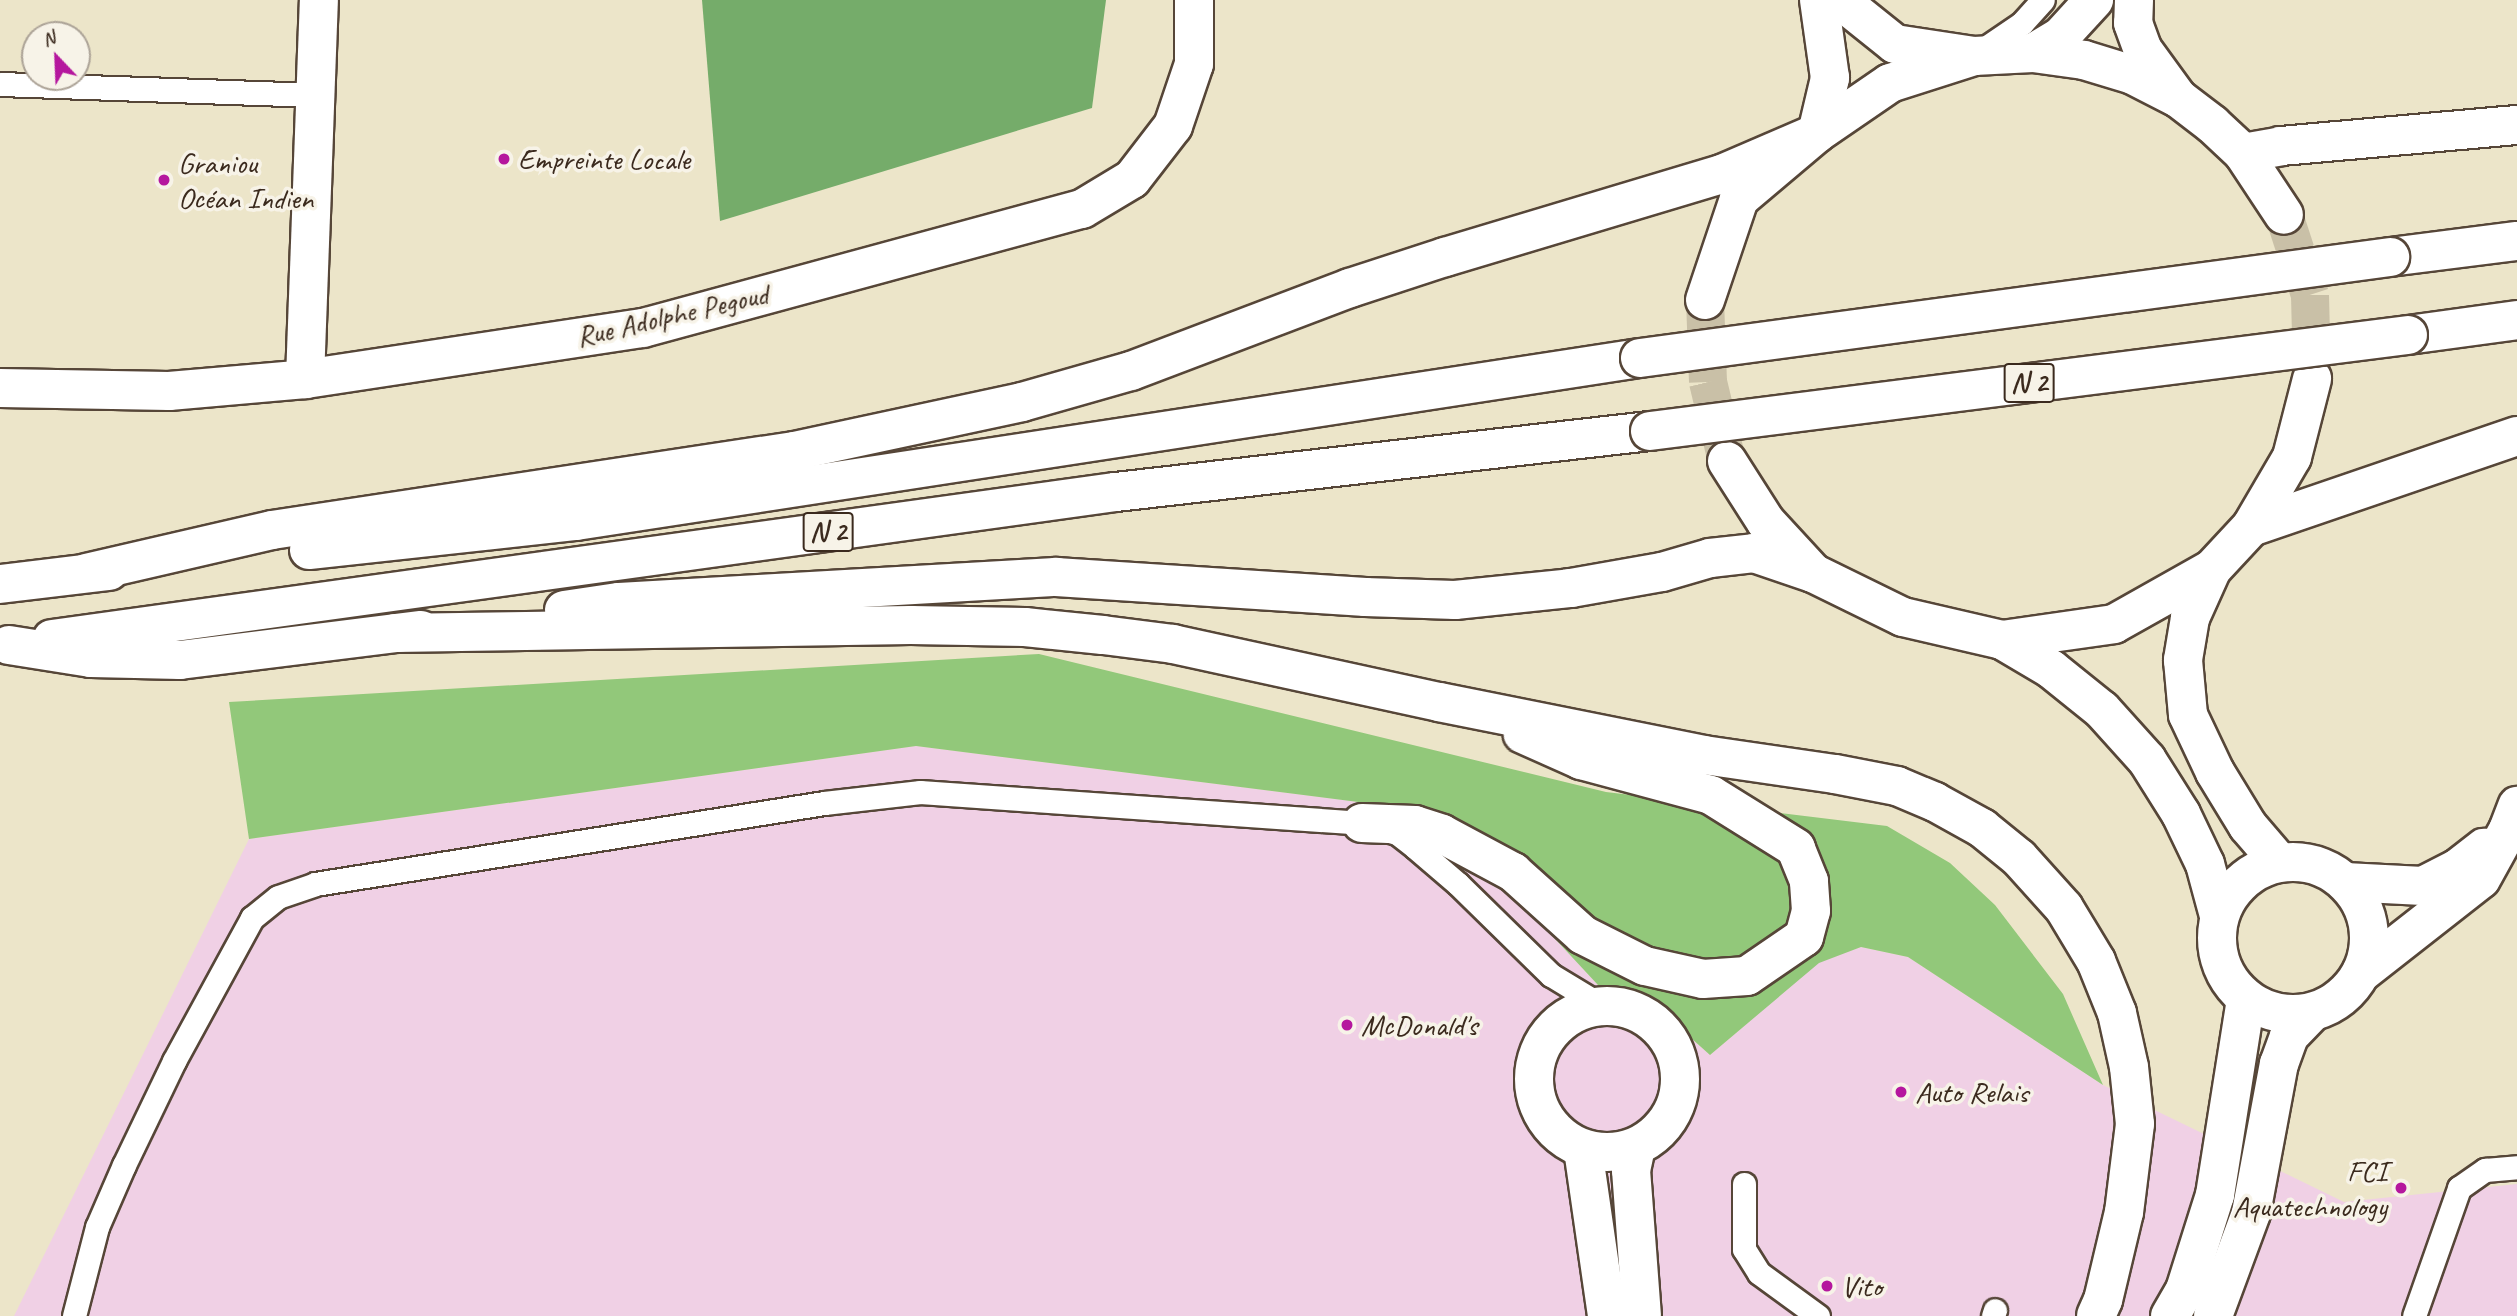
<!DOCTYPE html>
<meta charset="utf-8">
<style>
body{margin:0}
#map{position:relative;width:2517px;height:1316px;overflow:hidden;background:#ece5c9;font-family:Caveat,sans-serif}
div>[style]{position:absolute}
.built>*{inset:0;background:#f0d0e5}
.green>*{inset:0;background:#92c87a}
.forest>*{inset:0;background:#75ac6a}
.secondary-tunnel>*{height:38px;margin-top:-19px;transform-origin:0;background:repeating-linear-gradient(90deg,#c9c0a7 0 38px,transparent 0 57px)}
.roads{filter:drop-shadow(2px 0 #564638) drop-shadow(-2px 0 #564638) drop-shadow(0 2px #564638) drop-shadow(0 -2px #564638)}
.service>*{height:23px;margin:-11.5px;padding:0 11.5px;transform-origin:11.5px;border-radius:11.5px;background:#fff}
.minor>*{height:38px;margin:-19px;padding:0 19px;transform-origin:19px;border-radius:19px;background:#fff}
.minor>.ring{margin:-19px;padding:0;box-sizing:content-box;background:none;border:38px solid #fff;border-radius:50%}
.tertiary>*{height:38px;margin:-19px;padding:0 19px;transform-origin:19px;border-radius:19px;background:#fff}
.secondary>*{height:38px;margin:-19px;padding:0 19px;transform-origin:19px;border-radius:19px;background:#fff}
.secondary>.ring{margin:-19px;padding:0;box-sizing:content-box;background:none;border:38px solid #fff;border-radius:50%}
.trunk>*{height:38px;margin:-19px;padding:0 19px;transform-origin:19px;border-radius:19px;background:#fff}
.bridges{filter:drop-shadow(2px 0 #564638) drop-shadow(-2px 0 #564638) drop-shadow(0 2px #564638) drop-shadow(0 -2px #564638)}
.trunk-bridge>*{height:38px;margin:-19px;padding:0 19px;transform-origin:19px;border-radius:19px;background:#fff}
.dots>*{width:19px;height:19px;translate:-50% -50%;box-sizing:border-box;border:4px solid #f7f3e8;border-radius:50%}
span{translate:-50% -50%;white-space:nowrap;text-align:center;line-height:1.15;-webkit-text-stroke:7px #f7f3e8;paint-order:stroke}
.shield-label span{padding:2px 5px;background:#f7f3e8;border:2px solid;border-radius:5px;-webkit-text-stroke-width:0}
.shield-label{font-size:28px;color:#3b2a1e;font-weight:700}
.poi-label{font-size:30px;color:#3b2a1e}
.left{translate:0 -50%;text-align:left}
.right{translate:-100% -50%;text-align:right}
.street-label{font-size:30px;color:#3b2a1e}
.north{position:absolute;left:21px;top:21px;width:70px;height:70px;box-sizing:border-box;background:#f7f3e8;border:2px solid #aca397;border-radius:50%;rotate:337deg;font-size:19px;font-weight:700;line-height:28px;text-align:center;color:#3b2a1e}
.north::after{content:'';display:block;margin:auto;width:24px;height:32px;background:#b5179e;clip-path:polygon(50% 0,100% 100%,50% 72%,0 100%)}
</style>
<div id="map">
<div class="built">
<div style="clip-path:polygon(916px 746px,1438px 812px,1598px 985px,1653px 1004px,1710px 1055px,1819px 962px,1861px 947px,1908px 957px,2103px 1085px,2344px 1202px,2517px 1184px,2517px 1316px,14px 1316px,249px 839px)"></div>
</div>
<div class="green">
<div style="clip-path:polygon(1039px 654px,1606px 792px,1887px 826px,1950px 863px,1995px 905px,2063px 994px,2103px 1085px,1908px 957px,1861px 947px,1819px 963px,1710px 1055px,1653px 1004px,1598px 985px,1437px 812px,916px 746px,249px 839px,229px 702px)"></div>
</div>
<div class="forest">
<div style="clip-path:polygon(702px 0,1106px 0,1092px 108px,720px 221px)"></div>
</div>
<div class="secondary-tunnel">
<div style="left:2284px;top:215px;width:84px;rotate:72deg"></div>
<div style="left:2310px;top:295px;width:84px;rotate:88.6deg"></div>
<div style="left:1705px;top:300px;width:82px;rotate:87.9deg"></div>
<div style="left:1708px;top:382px;width:81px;rotate:76.5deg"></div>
</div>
<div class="roads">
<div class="service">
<div style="left:1978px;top:53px;width:53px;rotate:-34.3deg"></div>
<div style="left:2022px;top:23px;width:31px;rotate:-48deg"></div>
<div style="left:0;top:84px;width:314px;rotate:2deg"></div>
<div style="left:1744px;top:1184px;width:65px;rotate:90deg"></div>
<div style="left:1744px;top:1249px;width:28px;rotate:58deg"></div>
<div style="left:1759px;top:1273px;width:73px;rotate:36.1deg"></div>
<div style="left:74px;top:1316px;width:92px;rotate:-75.5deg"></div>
<div style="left:97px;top:1227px;width:68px;rotate:-66.5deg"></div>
<div style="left:124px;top:1165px;width:115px;rotate:-64.3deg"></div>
<div style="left:174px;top:1061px;width:163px;rotate:-61.4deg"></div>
<div style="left:252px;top:918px;width:33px;rotate:-39deg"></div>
<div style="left:278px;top:897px;width:39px;rotate:-19deg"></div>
<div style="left:315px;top:884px;width:515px;rotate:-9.04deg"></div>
<div style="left:824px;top:803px;width:97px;rotate:-6.5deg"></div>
<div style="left:920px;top:792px;width:443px;rotate:4deg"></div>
<div style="left:1362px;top:823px;width:36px;rotate:16deg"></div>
<div style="left:1397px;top:833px;width:24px;rotate:38deg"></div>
<div style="left:1416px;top:848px;width:55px;rotate:40.6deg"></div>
<div style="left:1458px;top:884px;width:130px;rotate:44.4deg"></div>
<div style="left:1551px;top:975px;width:60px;rotate:31.3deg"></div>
<div style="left:1993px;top:1316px;width:6px;rotate:-72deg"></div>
<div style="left:2414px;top:1316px;width:136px;rotate:-70.6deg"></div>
<div style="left:2459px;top:1188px;width:32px;rotate:-35deg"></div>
<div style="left:2485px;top:1170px;width:32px;rotate:-5deg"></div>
</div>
<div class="minor">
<div style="left:305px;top:379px;width:379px;rotate:-87.9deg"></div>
<div style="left:0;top:388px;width:169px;rotate:1deg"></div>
<div style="left:169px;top:391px;width:137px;rotate:-5deg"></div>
<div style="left:305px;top:379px;width:342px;rotate:-8.6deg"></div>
<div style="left:643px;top:328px;width:455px;rotate:-15.2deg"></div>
<div style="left:1082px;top:209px;width:58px;rotate:-31deg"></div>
<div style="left:1132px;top:179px;width:67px;rotate:-52.3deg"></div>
<div style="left:1173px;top:126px;width:65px;rotate:-71.3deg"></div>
<div style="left:1194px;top:64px;width:64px;rotate:-90deg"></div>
<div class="ring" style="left:1534px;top:1006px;width:108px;height:108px"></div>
<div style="left:1636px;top:1147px;width:24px;rotate:102deg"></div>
<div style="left:1631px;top:1170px;width:146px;rotate:85.7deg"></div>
<div style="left:1583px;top:1149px;width:169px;rotate:81.8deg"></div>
<div style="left:2170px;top:1316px;width:30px;rotate:-60deg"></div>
<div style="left:2185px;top:1290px;width:100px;rotate:-72.5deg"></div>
<div style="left:2215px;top:1195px;width:197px;rotate:-81deg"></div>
<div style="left:2213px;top:1316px;width:110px;rotate:-69.7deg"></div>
<div style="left:2251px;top:1213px;width:152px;rotate:-79.4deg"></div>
<div style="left:2279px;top:1064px;width:30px;rotate:-70deg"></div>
<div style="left:2289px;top:1036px;width:32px;rotate:-46deg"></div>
</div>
<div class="tertiary">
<div style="left:1840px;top:0;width:70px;rotate:38.7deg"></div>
<div style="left:1895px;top:44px;width:80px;rotate:8.6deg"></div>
<div style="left:2134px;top:0;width:23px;rotate:92deg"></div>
<div style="left:2133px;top:23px;width:29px;rotate:70deg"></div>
<div style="left:2143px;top:50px;width:59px;rotate:53.9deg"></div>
<div style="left:2033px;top:53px;width:33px;rotate:-31deg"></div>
<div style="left:2061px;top:36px;width:49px;rotate:-47.5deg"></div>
<div style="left:1817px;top:133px;width:57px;rotate:-76.7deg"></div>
<div style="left:1830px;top:78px;width:79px;rotate:-98deg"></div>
</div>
<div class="secondary">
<div style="left:1705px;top:300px;width:107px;rotate:-71.4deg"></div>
<div style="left:1739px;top:199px;width:102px;rotate:-40.2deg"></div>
<div style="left:1817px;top:133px;width:88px;rotate:-34.4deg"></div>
<div style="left:1890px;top:83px;width:88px;rotate:-17.8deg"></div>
<div style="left:1974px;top:56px;width:59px;rotate:-2.9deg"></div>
<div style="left:2033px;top:53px;width:51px;rotate:7.8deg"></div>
<div style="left:2084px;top:60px;width:51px;rotate:17deg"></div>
<div style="left:2133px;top:75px;width:51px;rotate:27.1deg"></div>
<div style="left:2178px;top:98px;width:43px;rotate:37.4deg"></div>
<div style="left:2212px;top:124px;width:42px;rotate:43.1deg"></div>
<div style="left:2243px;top:153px;width:74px;rotate:56.5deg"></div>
<div style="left:1727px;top:461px;width:72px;rotate:57.4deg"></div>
<div style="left:1766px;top:522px;width:69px;rotate:47.3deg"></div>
<div style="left:1813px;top:573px;width:100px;rotate:26.1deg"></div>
<div style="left:1903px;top:617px;width:102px;rotate:13.1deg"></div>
<div style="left:2002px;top:640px;width:57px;rotate:30.6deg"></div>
<div style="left:2051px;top:669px;width:65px;rotate:38.8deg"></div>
<div style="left:2102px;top:710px;width:67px;rotate:48deg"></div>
<div style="left:2147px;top:760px;width:64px;rotate:57.8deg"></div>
<div style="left:2181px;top:814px;width:55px;rotate:64.4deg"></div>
<div style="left:2205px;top:864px;width:54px;rotate:74.9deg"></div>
<div style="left:2212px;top:569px;width:54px;rotate:114.2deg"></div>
<div style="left:2190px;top:618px;width:43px;rotate:99.5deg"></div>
<div style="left:2183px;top:660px;width:55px;rotate:84.8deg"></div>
<div style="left:2188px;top:715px;width:63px;rotate:64.7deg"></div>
<div style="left:2215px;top:772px;width:63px;rotate:58.6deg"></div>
<div style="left:2248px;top:826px;width:48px;rotate:49.3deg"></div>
<div style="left:2002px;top:640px;width:113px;rotate:-8.1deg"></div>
<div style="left:2114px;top:624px;width:112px;rotate:-29.3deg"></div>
<div style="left:2212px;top:569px;width:57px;rotate:-47.1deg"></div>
<div style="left:2251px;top:527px;width:81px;rotate:-59.6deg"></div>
<div style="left:2292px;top:457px;width:81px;rotate:-75.6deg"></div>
<div class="ring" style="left:2217px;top:862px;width:114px;height:114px"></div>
<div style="left:2345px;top:882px;width:78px;rotate:2.9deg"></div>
<div style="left:2423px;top:886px;width:39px;rotate:-27deg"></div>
<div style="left:2458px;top:868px;width:33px;rotate:-38deg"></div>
<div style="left:2361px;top:973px;width:152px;rotate:-38.1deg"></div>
<div style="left:2481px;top:879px;width:56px;rotate:-61.1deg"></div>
<div style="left:2508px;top:830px;width:26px;rotate:-69deg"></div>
</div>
<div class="trunk">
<div style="left:2243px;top:153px;width:39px;rotate:-10deg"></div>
<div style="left:2281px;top:146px;width:237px;rotate:-5.1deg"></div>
<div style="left:2390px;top:257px;width:128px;rotate:-7.2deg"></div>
<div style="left:2408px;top:335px;width:110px;rotate:-7.8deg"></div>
<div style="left:2251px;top:527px;width:281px;rotate:-18.9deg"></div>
<div style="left:309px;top:550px;width:269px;rotate:-6.2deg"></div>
<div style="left:576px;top:521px;width:1076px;rotate:-8.71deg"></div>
<div style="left:86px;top:573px;width:191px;rotate:-13deg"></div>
<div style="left:272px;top:530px;width:528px;rotate:-8.61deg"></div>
<div style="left:794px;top:451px;width:233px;rotate:-12.1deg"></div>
<div style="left:1022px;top:402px;width:113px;rotate:-15.9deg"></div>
<div style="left:1131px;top:371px;width:234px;rotate:-20.8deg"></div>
<div style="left:1350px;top:288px;width:100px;rotate:-18.1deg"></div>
<div style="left:1445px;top:257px;width:289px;rotate:-16.7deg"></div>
<div style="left:1722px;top:174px;width:103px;rotate:-23.3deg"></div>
<div style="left:0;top:584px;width:110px;rotate:-6.8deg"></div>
<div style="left:564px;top:610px;width:56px;rotate:-8.3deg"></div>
<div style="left:619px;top:602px;width:438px;rotate:-3.3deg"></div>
<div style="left:1056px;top:577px;width:310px;rotate:3.7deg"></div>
<div style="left:1365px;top:597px;width:90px;rotate:1.9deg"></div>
<div style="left:1455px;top:600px;width:117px;rotate:-5.9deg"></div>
<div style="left:1571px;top:588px;width:92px;rotate:-10deg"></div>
<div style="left:1662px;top:572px;width:50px;rotate:-16.3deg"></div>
<div style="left:1710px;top:558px;width:44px;rotate:-6.5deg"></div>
<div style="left:1754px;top:553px;width:62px;rotate:18.7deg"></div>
<div style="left:395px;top:633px;width:516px;rotate:-0.89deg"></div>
<div style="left:911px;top:625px;width:114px;rotate:1deg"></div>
<div style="left:1025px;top:627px;width:78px;rotate:5.9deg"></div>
<div style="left:1103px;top:635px;width:71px;rotate:7.3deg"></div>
<div style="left:1173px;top:644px;width:272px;rotate:12.3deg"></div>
<div style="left:1439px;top:702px;width:270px;rotate:11.3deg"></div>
<div style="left:1704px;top:755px;width:132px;rotate:8.3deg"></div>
<div style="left:1835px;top:774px;width:63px;rotate:11deg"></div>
<div style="left:1897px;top:786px;width:41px;rotate:22.8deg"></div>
<div style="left:1935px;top:802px;width:54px;rotate:29deg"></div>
<div style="left:1982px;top:828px;width:48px;rotate:39deg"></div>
<div style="left:2019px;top:858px;width:67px;rotate:48deg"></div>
<div style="left:2064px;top:908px;width:62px;rotate:58.9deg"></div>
<div style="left:2096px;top:961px;width:56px;rotate:68deg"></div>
<div style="left:2117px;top:1013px;width:55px;rotate:77.5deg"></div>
<div style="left:2129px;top:1067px;width:57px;rotate:84deg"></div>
<div style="left:2135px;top:1124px;width:89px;rotate:97.1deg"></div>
<div style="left:2124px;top:1212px;width:90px;rotate:103.4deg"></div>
<div style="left:2103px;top:1300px;width:17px;rotate:114deg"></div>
<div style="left:52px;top:639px;width:1074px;rotate:-7.87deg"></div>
<div style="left:1116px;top:492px;width:537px;rotate:-6.52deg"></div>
<div style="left:9px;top:645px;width:83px;rotate:9deg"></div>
<div style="left:91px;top:658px;width:89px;rotate:1.3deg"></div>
<div style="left:180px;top:660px;width:243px;rotate:-7.1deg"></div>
<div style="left:1362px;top:823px;width:53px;rotate:2.2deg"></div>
<div style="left:1415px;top:825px;width:28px;rotate:18deg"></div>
<div style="left:1442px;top:834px;width:81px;rotate:28.2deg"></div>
<div style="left:1513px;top:872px;width:94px;rotate:42deg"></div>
<div style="left:1583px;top:935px;width:69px;rotate:26.6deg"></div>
<div style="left:1645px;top:966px;width:59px;rotate:12.6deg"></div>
<div style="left:1703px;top:979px;width:44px;rotate:-3.9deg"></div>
<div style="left:1747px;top:976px;width:69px;rotate:-34.4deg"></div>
<div style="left:1804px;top:937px;width:27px;rotate:-75deg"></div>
<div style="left:1811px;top:911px;width:30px;rotate:-94deg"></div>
<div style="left:1809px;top:881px;width:35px;rotate:-112deg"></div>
<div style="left:1796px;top:848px;width:100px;rotate:-148.1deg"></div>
<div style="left:1711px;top:795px;width:135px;rotate:-164.9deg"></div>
<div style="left:1581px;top:760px;width:64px;rotate:-155.9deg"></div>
</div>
</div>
<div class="bridges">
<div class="trunk-bridge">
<div style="left:1640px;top:358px;width:757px;rotate:-7.67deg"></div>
<div style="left:1650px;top:431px;width:764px;rotate:-7.22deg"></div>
</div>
</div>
<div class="dots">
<div style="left:504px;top:159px;background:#b5179e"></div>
<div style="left:164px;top:180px;background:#b5179e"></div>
<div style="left:1347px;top:1025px;background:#b5179e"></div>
<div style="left:1901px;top:1092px;background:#b5179e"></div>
<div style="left:2401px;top:1188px;background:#b5179e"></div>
<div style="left:1827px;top:1286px;background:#b5179e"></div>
</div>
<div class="shield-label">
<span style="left:2029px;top:383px">N 2</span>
<span style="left:828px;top:532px">N 2</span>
</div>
<div class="poi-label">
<span class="left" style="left:518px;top:159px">Empreinte Locale</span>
<span class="left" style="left:178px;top:180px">Graniou<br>Océan Indien</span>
<span class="left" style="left:1361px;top:1025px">McDonald's</span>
<span class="left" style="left:1915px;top:1092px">Auto Relais</span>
<span class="right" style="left:2387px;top:1188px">FCI<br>Aquatechnology</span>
<span class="left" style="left:1841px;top:1286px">Vito</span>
</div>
<div class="street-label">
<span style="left:672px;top:315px;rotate:-13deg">Rue Adolphe Pegoud</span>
</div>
<div class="north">N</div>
</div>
